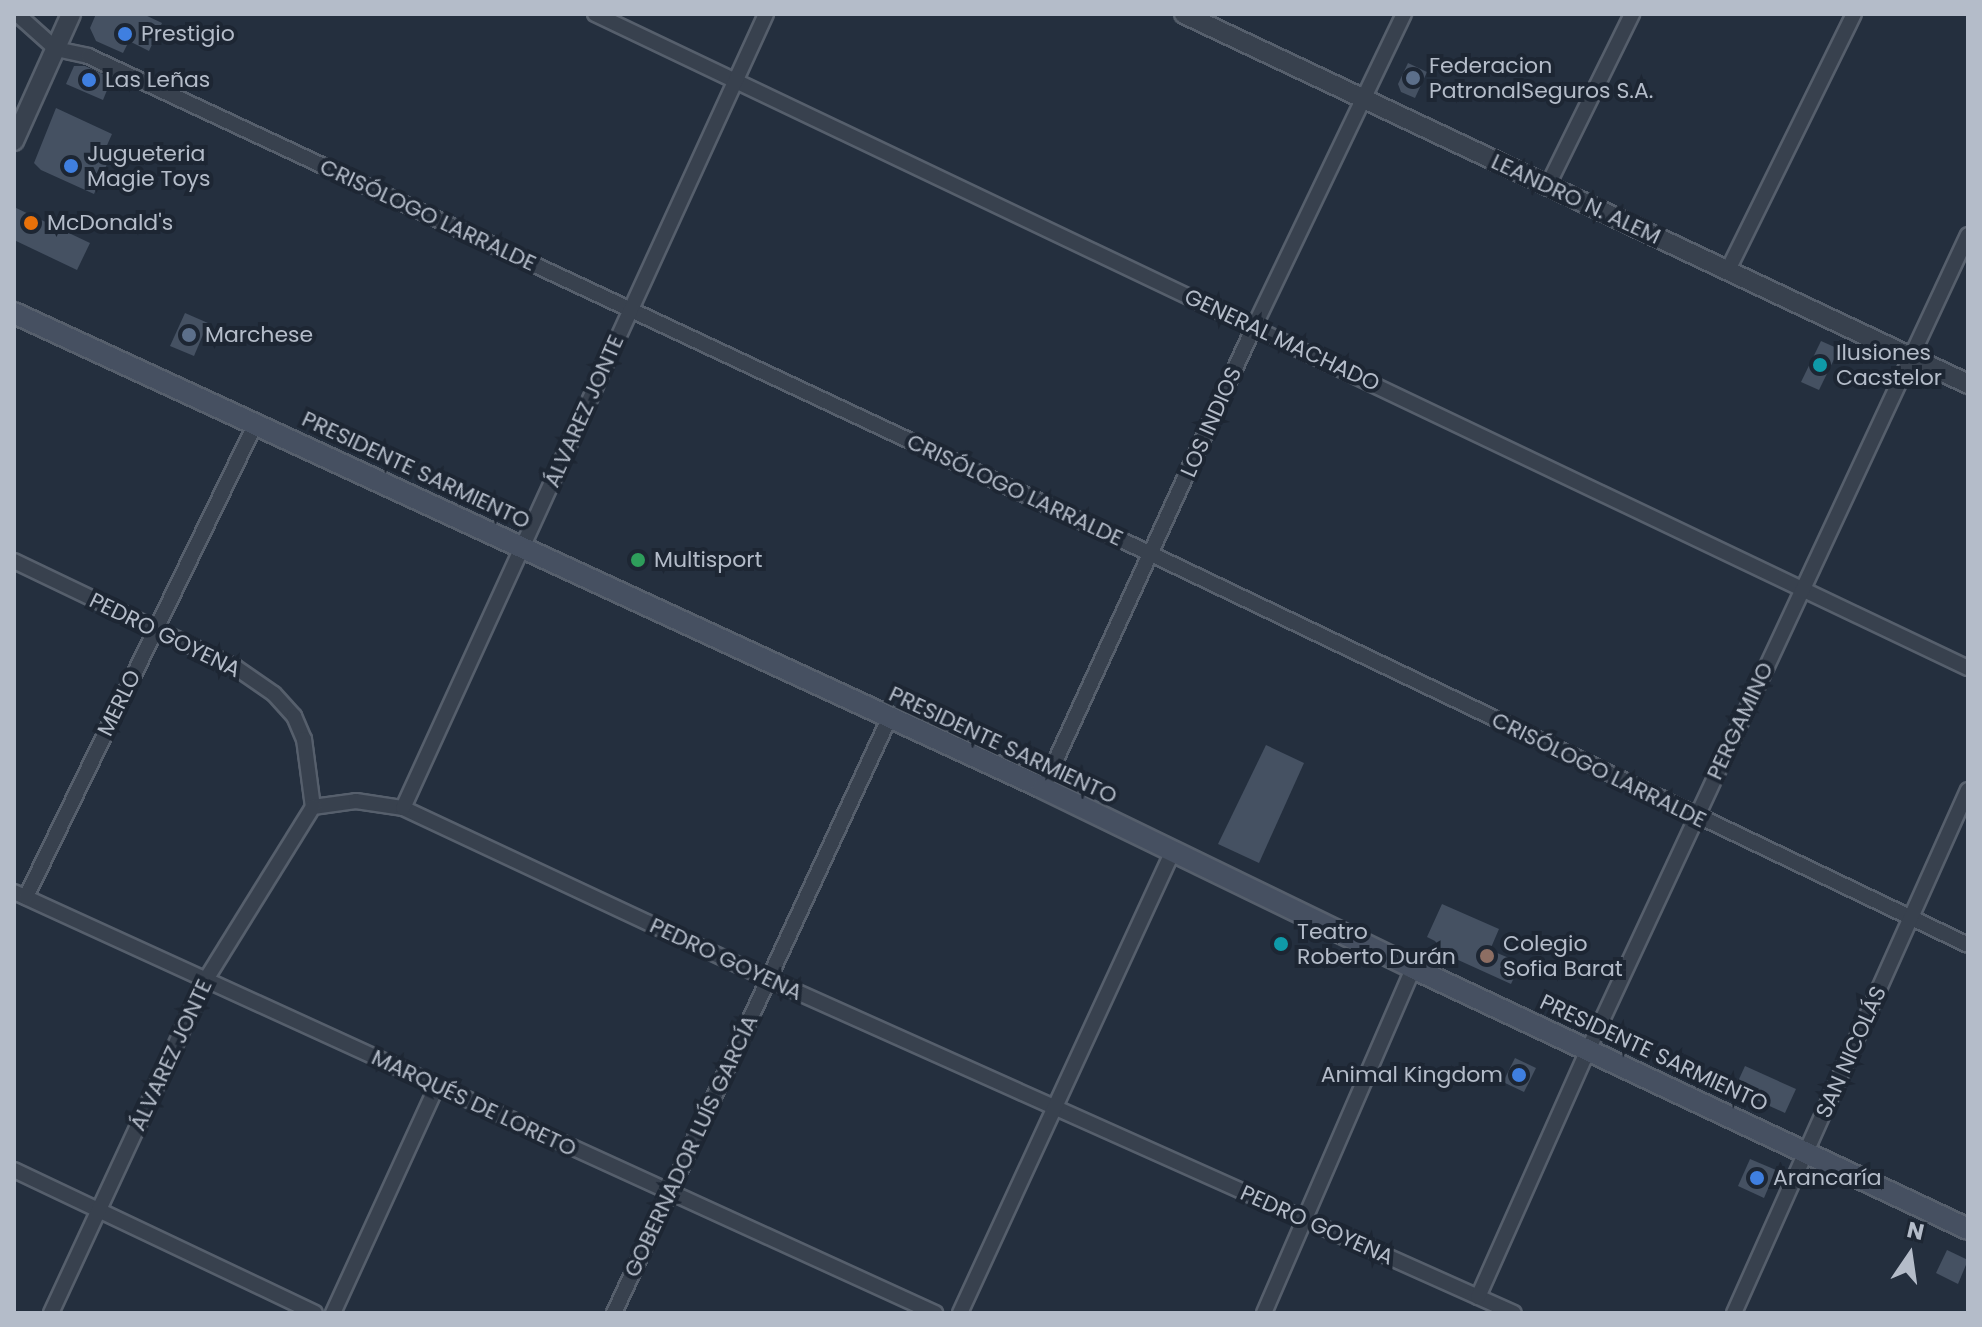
<!DOCTYPE html>
<meta charset="utf-8">
<style>
body{margin:0}
#map{position:relative;width:1982px;height:1327px;overflow:hidden;background:#242f3e;font-family:Poppins,sans-serif}
div>[style]{position:absolute}
.building>*{inset:0;background:#455162}
.roads{filter:drop-shadow(2px 0 #565f6c) drop-shadow(-2px 0 #565f6c) drop-shadow(0 2px #565f6c) drop-shadow(0 -2px #565f6c)}
.minor>*{height:14px;margin:-7px;padding:0 7px;transform-origin:7px;border-radius:7px;background:#38414e}
.tertiary>*{height:18px;margin:-9px;padding:0 9px;transform-origin:9px;border-radius:9px;background:#38414e}
.secondary>*{height:20px;margin:-10px;padding:0 10px;transform-origin:10px;border-radius:10px;background:#465061}
.dots>*{width:22px;height:22px;translate:-50% -50%;box-sizing:border-box;border:4px solid #1d2633;border-radius:50%}
span{translate:-50% -50%;white-space:nowrap;text-align:center;line-height:1.15;-webkit-text-stroke:8px #1d2633;paint-order:stroke}
.poi-label{font-size:22px;color:#b4bcc9}
.left{translate:0 -50%;text-align:left}
.right{translate:-100% -50%;text-align:right}
.street-label{font-size:22px;color:#b4bcc9}
.frame{position:absolute;inset:0;border:16px solid #b4bcc9;pointer-events:none}
.north{position:absolute;left:1870px;top:1215px;width:80px;height:80px;-webkit-text-stroke:6px #1d2633;paint-order:stroke;rotate:13deg;font-size:22px;font-weight:700;line-height:32px;text-align:center;color:#b4bcc9}
.north::after{content:'';display:block;margin:auto;width:28px;height:36px;background:#b4bcc9;clip-path:polygon(50% 0,100% 100%,50% 72%,0 100%)}
</style>
<div id="map">
<div class="building">
<div style="clip-path:polygon(96px 14px,143px 14px,162px 23px,149px 51px,129px 41px,123px 53px,96px 41px,90px 28px)"></div>
<div style="clip-path:polygon(1408px 63px,1427px 72px,1415px 98px,1401px 92px,1398px 84px)"></div>
<div style="clip-path:polygon(74px 66px,85px 66px,112px 78px,103px 100px,66px 84px)"></div>
<div style="clip-path:polygon(56px 108px,112px 134px,100px 161px,107px 164px,94px 194px,41px 170px,34px 163px)"></div>
<div style="clip-path:polygon(14px 207px,90px 243px,77px 270px,14px 240px)"></div>
<div style="clip-path:polygon(185px 313px,208px 323px,194px 356px,170px 346px)"></div>
<div style="clip-path:polygon(1821px 341px,1839px 349px,1819px 390px,1801px 382px)"></div>
<div style="clip-path:polygon(1266px 745px,1304px 763px,1259px 863px,1218px 844px)"></div>
<div style="clip-path:polygon(1442px 904px,1499px 929px,1490px 950px,1521px 963px,1511px 984px,1445px 954px,1435px 941px,1427px 937px)"></div>
<div style="clip-path:polygon(1515px 1058px,1536px 1068px,1524px 1092px,1503px 1082px)"></div>
<div style="clip-path:polygon(1745px 1066px,1796px 1089px,1785px 1113px,1734px 1090px)"></div>
<div style="clip-path:polygon(1750px 1159px,1776px 1170px,1764px 1198px,1738px 1186px)"></div>
<div style="clip-path:polygon(1947px 1250px,1968px 1260px,1958px 1284px,1936px 1273px)"></div>
</div>
<div class="roads">
<div class="minor">
<div style="left:17px;top:14px;width:52px;rotate:41.9deg"></div>
<div style="left:56px;top:49px;width:33px;rotate:12deg"></div>
<div style="left:88px;top:56px;width:597px;rotate:25.06deg"></div>
<div style="left:629px;top:309px;width:577px;rotate:25.14deg"></div>
<div style="left:1151px;top:554px;width:906px;rotate:25.57deg"></div>
<div style="left:595px;top:14px;width:1521px;rotate:25.47deg"></div>
<div style="left:1548px;top:185px;width:191px;rotate:-63.8deg"></div>
<div style="left:1728px;top:270px;width:285px;rotate:-63.8deg"></div>
<div style="left:14px;top:561px;width:245px;rotate:25.6deg"></div>
<div style="left:235px;top:667px;width:47px;rotate:34.7deg"></div>
<div style="left:274px;top:694px;width:30px;rotate:48deg"></div>
<div style="left:294px;top:716px;width:25px;rotate:67deg"></div>
<div style="left:304px;top:739px;width:69px;rotate:82.5deg"></div>
<div style="left:1043px;top:788px;width:507px;rotate:-65.41deg"></div>
<div style="left:1254px;top:327px;width:347px;rotate:-64.4deg"></div>
<div style="left:313px;top:807px;width:43px;rotate:-7.9deg"></div>
<div style="left:356px;top:801px;width:48px;rotate:8.5deg"></div>
<div style="left:403px;top:808px;width:403px;rotate:25.1deg"></div>
<div style="left:768px;top:979px;width:817px;rotate:24.12deg"></div>
<div style="left:403px;top:808px;width:873px;rotate:-65.43deg"></div>
<div style="left:14px;top:892px;width:1013px;rotate:24.57deg"></div>
<div style="left:26px;top:897px;width:527px;rotate:-64.12deg"></div>
<div style="left:14px;top:1170px;width:333px;rotate:25.4deg"></div>
<div style="left:1478px;top:1297px;width:273px;rotate:-66deg"></div>
<div style="left:1589px;top:1048px;width:897px;rotate:-65.01deg"></div>
<div style="left:51px;top:1313px;width:366px;rotate:-65.1deg"></div>
<div style="left:205px;top:981px;width:205px;rotate:-58.2deg"></div>
<div style="left:333px;top:1313px;width:250px;rotate:-65.4deg"></div>
<div style="left:614px;top:1313px;width:655px;rotate:-65.16deg"></div>
<div style="left:960px;top:1313px;width:509px;rotate:-65.25deg"></div>
<div style="left:1264px;top:1313px;width:376px;rotate:-66.6deg"></div>
<div style="left:1734px;top:1313px;width:573px;rotate:-65.9deg"></div>
</div>
<div class="tertiary">
<div style="left:1184px;top:14px;width:867px;rotate:25.26deg"></div>
<div style="left:14px;top:141px;width:139px;rotate:-65.8deg"></div>
</div>
<div class="secondary">
<div style="left:14px;top:313px;width:1133px;rotate:24.78deg"></div>
<div style="left:1043px;top:788px;width:411px;rotate:25.9deg"></div>
<div style="left:1413px;top:968px;width:613px;rotate:25.19deg"></div>
</div>
</div>
<div class="dots">
<div style="left:125px;top:34px;background:#3f7fe0"></div>
<div style="left:1413px;top:78px;background:#5c6f8a"></div>
<div style="left:89px;top:80px;background:#3f7fe0"></div>
<div style="left:71px;top:166px;background:#3f7fe0"></div>
<div style="left:31px;top:223px;background:#e8710a"></div>
<div style="left:189px;top:335px;background:#5c6f8a"></div>
<div style="left:1820px;top:365px;background:#0f9aa8"></div>
<div style="left:638px;top:560px;background:#2e9e5b"></div>
<div style="left:1281px;top:944px;background:#0f9aa8"></div>
<div style="left:1487px;top:956px;background:#8d6e63"></div>
<div style="left:1519px;top:1075px;background:#3f7fe0"></div>
<div style="left:1757px;top:1178px;background:#3f7fe0"></div>
</div>
<div class="poi-label">
<span class="left" style="left:141px;top:34px">Prestigio</span>
<span class="left" style="left:1429px;top:78px">Federacion<br>PatronalSeguros S.A.</span>
<span class="left" style="left:105px;top:80px">Las Leñas</span>
<span class="left" style="left:87px;top:166px">Jugueteria<br>Magie Toys</span>
<span class="left" style="left:47px;top:223px">McDonald's</span>
<span class="left" style="left:205px;top:335px">Marchese</span>
<span class="left" style="left:1836px;top:365px">Ilusiones<br>Cacstelor</span>
<span class="left" style="left:654px;top:560px">Multisport</span>
<span class="left" style="left:1297px;top:944px">Teatro<br>Roberto Durán</span>
<span class="left" style="left:1503px;top:956px">Colegio<br>Sofia Barat</span>
<span class="right" style="left:1503px;top:1075px">Animal Kingdom</span>
<span class="left" style="left:1773px;top:1178px">Arancaría</span>
</div>
<div class="street-label">
<span style="left:1576px;top:199px;rotate:25deg">LEANDRO N. ALEM</span>
<span style="left:428px;top:215px;rotate:25deg">CRISÓLOGO LARRALDE</span>
<span style="left:1282px;top:340px;rotate:25deg">GENERAL MACHADO</span>
<span style="left:584px;top:411px;rotate:-66deg">ÁLVAREZ JONTE</span>
<span style="left:1211px;top:422px;rotate:-66deg">LOS INDIOS</span>
<span style="left:416px;top:470px;rotate:25deg">PRESIDENTE SARMIENTO</span>
<span style="left:1015px;top:490px;rotate:25deg">CRISÓLOGO LARRALDE</span>
<span style="left:165px;top:635px;rotate:26deg">PEDRO GOYENA</span>
<span style="left:119px;top:703px;rotate:-64deg">MERLO</span>
<span style="left:1740px;top:721px;rotate:-65deg">PERGAMINO</span>
<span style="left:1003px;top:745px;rotate:25deg">PRESIDENTE SARMIENTO</span>
<span style="left:1599px;top:770px;rotate:26deg">CRISÓLOGO LARRALDE</span>
<span style="left:726px;top:959px;rotate:25deg">PEDRO GOYENA</span>
<span style="left:1851px;top:1052px;rotate:-66deg">SAN NICOLÁS</span>
<span style="left:1654px;top:1053px;rotate:25deg">PRESIDENTE SARMIENTO</span>
<span style="left:171px;top:1055px;rotate:-65deg">ÁLVAREZ JONTE</span>
<span style="left:474px;top:1103px;rotate:25deg">MARQUÉS DE LORETO</span>
<span style="left:691px;top:1146px;rotate:-65deg">GOBERNADOR LUÍS GARCÍA</span>
<span style="left:1317px;top:1225px;rotate:24deg">PEDRO GOYENA</span>
</div>
<div class="frame"></div>
<div class="north">N</div>
</div>
